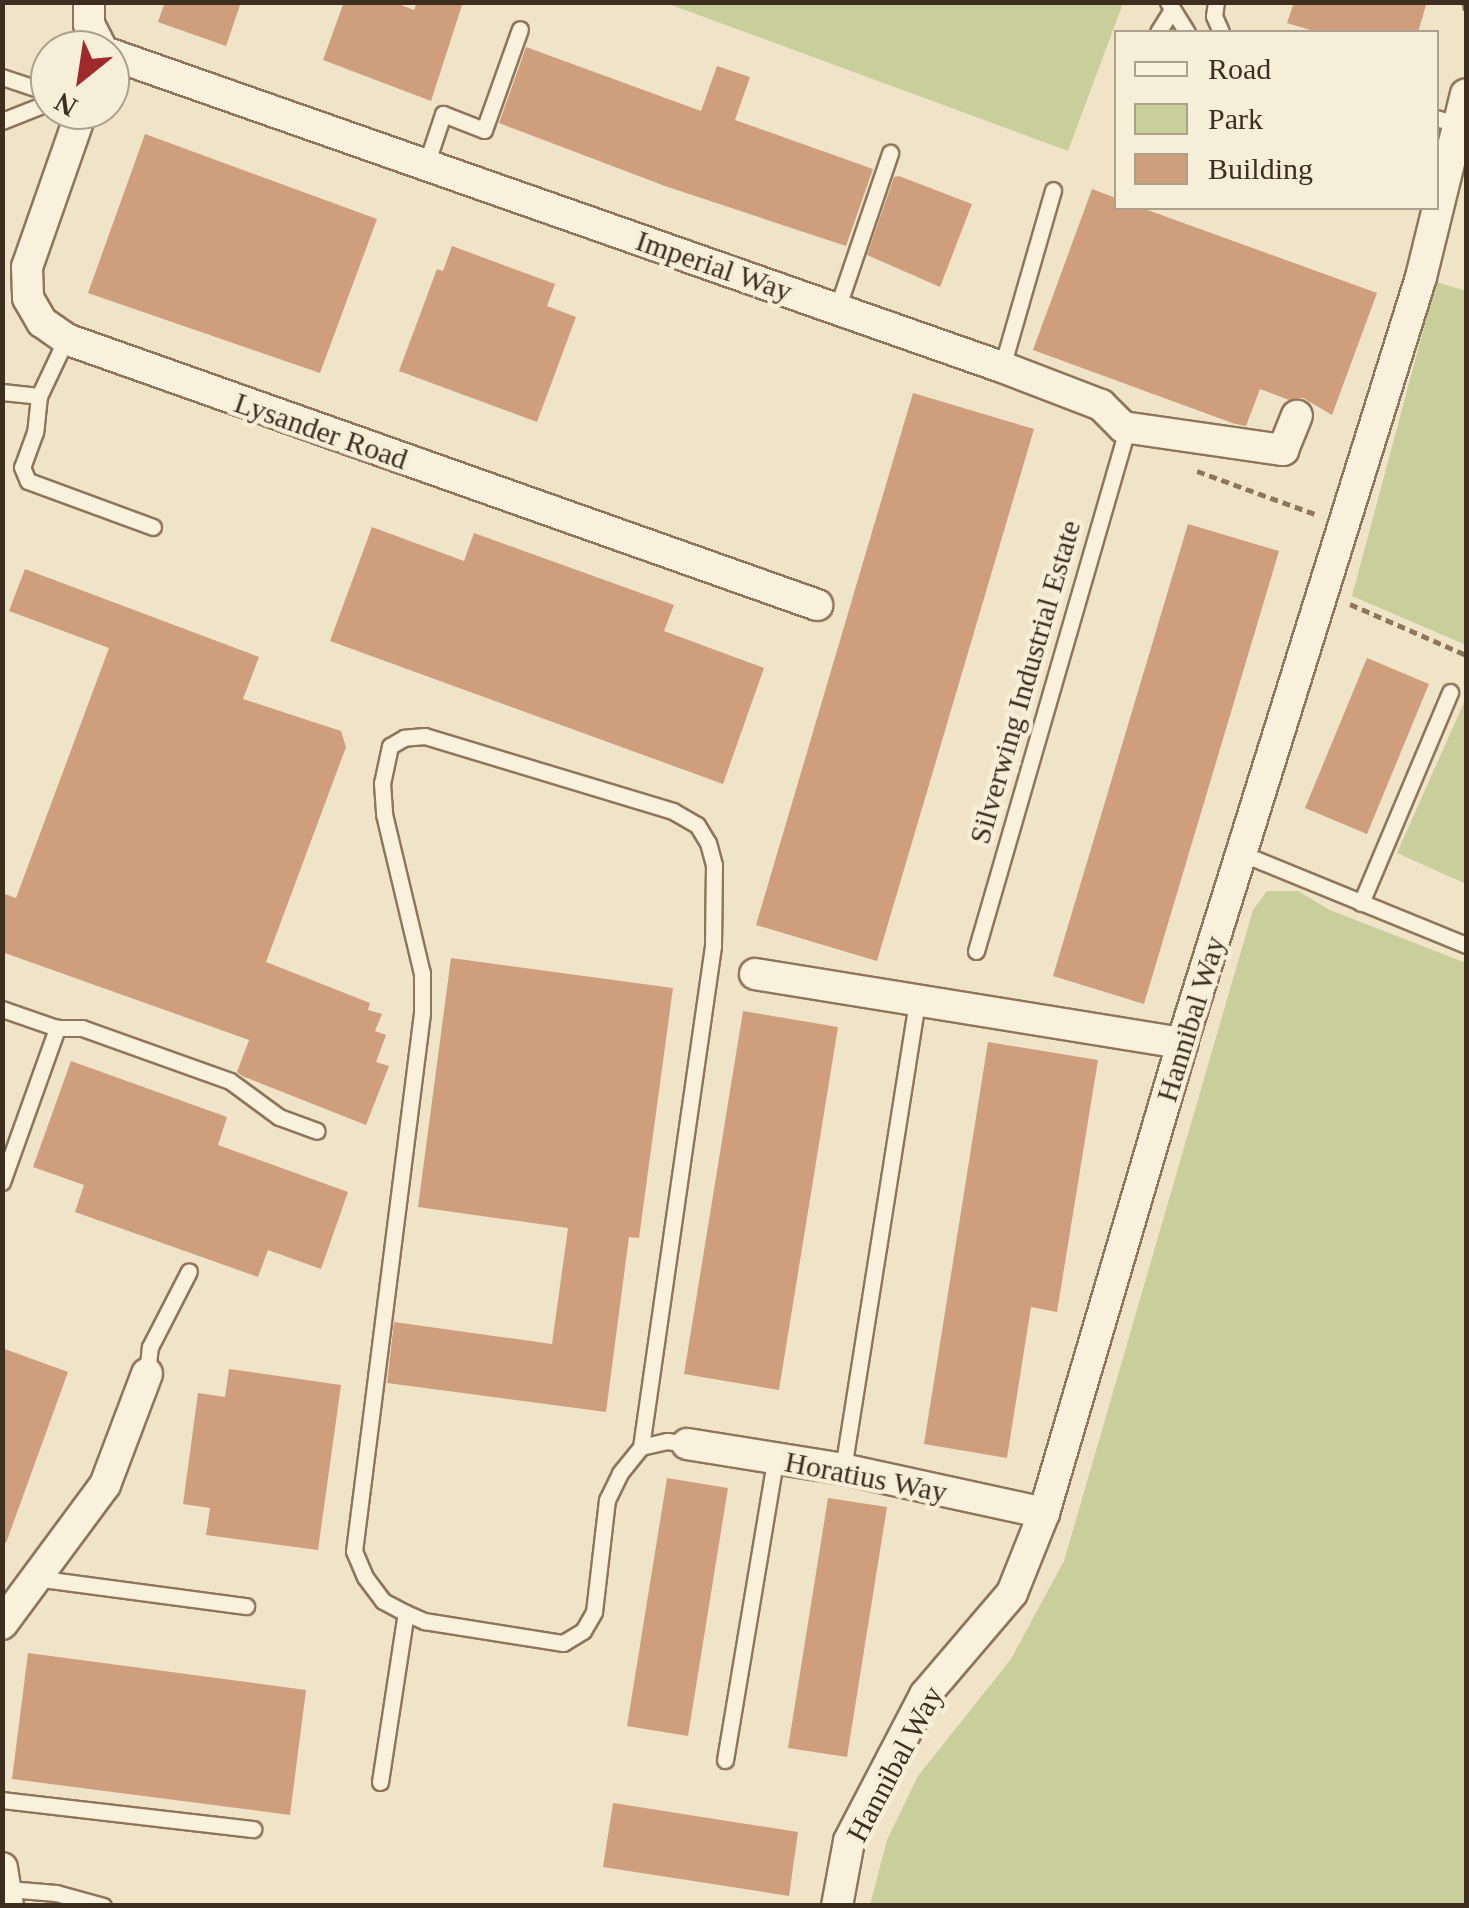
<!DOCTYPE html>
<style>
body{margin:0}
#map{position:relative;width:1469px;height:1908px;overflow:hidden;background:#f0e4c8;font-family:"Times New Roman",serif}
div>[style]{position:absolute}
.green>*{inset:0;background:#c9cf9b}
.building>*{inset:0;background:#cf9f7d}
.path>*{height:5px;margin-top:-2.5px;transform-origin:0;background:repeating-linear-gradient(90deg,#8d765c 0 8px,transparent 0 13px)}
.roads{filter:drop-shadow(2px 0 #8d765c) drop-shadow(-2px 0 #8d765c) drop-shadow(0 2px #8d765c) drop-shadow(0 -2px #8d765c)}
.service>*{height:15px;margin:-7.5px;padding:0 7.5px;transform-origin:7.5px;border-radius:7.5px;background:#faf1dc}
.minor>*{height:30px;margin:-15px;padding:0 15px;transform-origin:15px;border-radius:15px;background:#faf1dc}
span{translate:-50% -50%;white-space:nowrap;text-align:center;line-height:1.15;-webkit-text-stroke:9px #f7eed8;paint-order:stroke}
.street-label{font-size:30px;color:#3d2e20}
.frame{position:absolute;inset:0;border:5px solid #3d2e20;pointer-events:none}
.legend{position:absolute;left:1114px;top:30px;width:325px;height:180px;box-sizing:border-box;background:#f7eed8;border:2px solid #ada18e;margin:0;padding:12px 18px;list-style:none;font-size:30px;color:#3d2e20}
.legend li{display:flex;align-items:center;gap:20px;height:50px}
.legend b{width:50px;border:2px solid #ada18e}
.north{position:absolute;left:30px;top:30px;width:100px;height:100px;box-sizing:border-box;background:#f7eed8;border:2px solid #ada18e;border-radius:50%;rotate:210deg;font-size:28px;font-weight:700;line-height:40px;text-align:center;color:#3d2e20}
.north::after{content:'';display:block;margin:auto;width:35px;height:45px;background:#9e2a2b;clip-path:polygon(50% 0,100% 100%,50% 72%,0 100%)}
</style>
<div id="map">
<div class="green">
<div style="clip-path:polygon(666px 3px,1123px 3px,1068px 151px)"></div>
<div style="clip-path:polygon(1436px 282px,1466px 291px,1466px 645px,1352px 596px)"></div>
<div style="clip-path:polygon(1466px 698px,1466px 884px,1397px 853px)"></div>
<div style="clip-path:polygon(1267px 891px,1298px 891px,1330px 910px,1466px 963px,1466px 1905px,870px 1905px,887px 1840px,918px 1776px,1011px 1659px,1064px 1561px,1253px 910px)"></div>
</div>
<div class="building">
<div style="clip-path:polygon(165px 2px,241px 2px,226px 46px,158px 22px)"></div>
<div style="clip-path:polygon(344px 2px,393px 2px,414px 10px,417px 2px,463px 2px,431px 101px,323px 60px)"></div>
<div style="clip-path:polygon(1294px 2px,1427px 2px,1418px 32px,1317px 32px,1287px 23px)"></div>
<div style="clip-path:polygon(526px 47px,701px 111px,717px 66px,750px 77px,735px 120px,873px 169px,846px 246px,665px 186px,499px 123px)"></div>
<div style="clip-path:polygon(145px 134px,377px 219px,320px 373px,88px 293px)"></div>
<div style="clip-path:polygon(899px 176px,972px 204px,940px 287px,867px 255px,894px 177px)"></div>
<div style="clip-path:polygon(1092px 189px,1116px 198px,1116px 208px,1142px 208px,1377px 293px,1332px 415px,1303px 398px,1289px 400px,1260px 389px,1246px 426px,1235px 424px,1033px 350px)"></div>
<div style="clip-path:polygon(452px 246px,555px 284px,547px 306px,576px 317px,537px 422px,399px 371px,437px 269px,443px 271px)"></div>
<div style="clip-path:polygon(913px 393px,1034px 429px,877px 961px,756px 925px)"></div>
<div style="clip-path:polygon(1188px 524px,1279px 551px,1144px 1004px,1053px 976px)"></div>
<div style="clip-path:polygon(372px 527px,464px 561px,474px 533px,674px 605px,664px 631px,764px 668px,723px 784px,330px 641px)"></div>
<div style="clip-path:polygon(25px 569px,259px 657px,243px 699px,341px 731px,346px 747px,266px 962px,370px 1003px,368px 1010px,382px 1014px,375px 1031px,386px 1035px,376px 1062px,389px 1066px,366px 1125px,242px 1076px,237px 1072px,249px 1040px,2px 952px,2px 893px,16px 898px,109px 648px,9px 611px)"></div>
<div style="clip-path:polygon(1367px 658px,1429px 684px,1367px 834px,1305px 808px)"></div>
<div style="clip-path:polygon(451px 958px,673px 988px,639px 1238px,629px 1237px,606px 1412px,387px 1383px,394px 1322px,552px 1344px,568px 1228px,418px 1207px)"></div>
<div style="clip-path:polygon(743px 1011px,838px 1027px,779px 1390px,684px 1374px)"></div>
<div style="clip-path:polygon(988px 1042px,1098px 1060px,1057px 1312px,1031px 1307px,1007px 1458px,924px 1444px)"></div>
<div style="clip-path:polygon(71px 1061px,227px 1117px,218px 1145px,348px 1192px,321px 1269px,268px 1250px,258px 1277px,75px 1212px,84px 1185px,33px 1167px)"></div>
<div style="clip-path:polygon(2px 1348px,68px 1372px,6px 1543px,2px 1543px)"></div>
<div style="clip-path:polygon(229px 1369px,341px 1385px,318px 1550px,206px 1535px,210px 1508px,183px 1504px,198px 1393px,225px 1397px)"></div>
<div style="clip-path:polygon(667px 1478px,728px 1488px,688px 1736px,627px 1726px)"></div>
<div style="clip-path:polygon(828px 1498px,887px 1507px,847px 1757px,788px 1748px)"></div>
<div style="clip-path:polygon(28px 1653px,306px 1690px,290px 1815px,12px 1779px)"></div>
<div style="clip-path:polygon(613px 1803px,798px 1832px,789px 1896px,603px 1867px)"></div>
</div>
<div class="path">
<div style="left:1464px;top:2px;width:13px;rotate:81deg"></div>
<div style="left:1197px;top:471px;width:129px;rotate:20deg"></div>
<div style="left:1350px;top:604px;width:127px;rotate:23.7deg"></div>
</div>
<div class="roads">
<div class="service">
<div style="left:1168px;top:2px;width:36px;rotate:58deg"></div>
<div style="left:1216px;top:2px;width:14px;rotate:98deg"></div>
<div style="left:1214px;top:16px;width:17px;rotate:66deg"></div>
<div style="left:1158px;top:32px;width:26px;rotate:-58deg"></div>
<div style="left:2px;top:77px;width:51px;rotate:18.4deg"></div>
<div style="left:1436px;top:118px;width:22px;rotate:16deg"></div>
<div style="left:2px;top:121px;width:52px;rotate:-21.6deg"></div>
<div style="left:426px;top:165px;width:54px;rotate:-71.6deg"></div>
<div style="left:443px;top:114px;width:44px;rotate:21.3deg"></div>
<div style="left:484px;top:130px;width:107px;rotate:-70.4deg"></div>
<div style="left:837px;top:309px;width:165px;rotate:-71.2deg"></div>
<div style="left:66px;top:339px;width:63px;rotate:115.3deg"></div>
<div style="left:39px;top:396px;width:36px;rotate:96deg"></div>
<div style="left:35px;top:432px;width:37px;rotate:110deg"></div>
<div style="left:22px;top:467px;width:15px;rotate:67deg"></div>
<div style="left:28px;top:481px;width:133px;rotate:20.2deg"></div>
<div style="left:1002px;top:367px;width:184px;rotate:-73.9deg"></div>
<div style="left:2px;top:392px;width:37px;rotate:6deg"></div>
<div style="left:1243px;top:854px;width:241px;rotate:22.2deg"></div>
<div style="left:1361px;top:903px;width:229px;rotate:-67.1deg"></div>
<div style="left:976px;top:951px;width:532px;rotate:-73.85deg"></div>
<div style="left:1124px;top:440px;width:13px;rotate:-94deg"></div>
<div style="left:2px;top:1009px;width:58px;rotate:19.1deg"></div>
<div style="left:57px;top:1028px;width:25px"></div>
<div style="left:82px;top:1028px;width:157px;rotate:19.7deg"></div>
<div style="left:230px;top:1081px;width:61px;rotate:36.3deg"></div>
<div style="left:279px;top:1117px;width:40px;rotate:20.2deg"></div>
<div style="left:2px;top:1182px;width:164px;rotate:-70.3deg"></div>
<div style="left:147px;top:1374px;width:27px;rotate:-84deg"></div>
<div style="left:150px;top:1347px;width:85px;rotate:-62.8deg"></div>
<div style="left:641px;top:1447px;width:506px;rotate:-81.82deg"></div>
<div style="left:713px;top:946px;width:81px;rotate:-89.3deg"></div>
<div style="left:714px;top:865px;width:23px;rotate:-105deg"></div>
<div style="left:708px;top:843px;width:21px;rotate:-121deg"></div>
<div style="left:697px;top:825px;width:28px;rotate:-150deg"></div>
<div style="left:673px;top:811px;width:259px;rotate:-163.2deg"></div>
<div style="left:425px;top:736px;width:21px;rotate:175deg"></div>
<div style="left:404px;top:738px;width:16px;rotate:150deg"></div>
<div style="left:390px;top:746px;width:38px;rotate:102deg"></div>
<div style="left:382px;top:783px;width:31px;rotate:86deg"></div>
<div style="left:384px;top:814px;width:163px;rotate:76.6deg"></div>
<div style="left:422px;top:973px;width:40px;rotate:90deg"></div>
<div style="left:422px;top:1013px;width:542px;rotate:97.2deg"></div>
<div style="left:354px;top:1551px;width:28px;rotate:67deg"></div>
<div style="left:365px;top:1577px;width:30px;rotate:53deg"></div>
<div style="left:383px;top:1601px;width:26px;rotate:28deg"></div>
<div style="left:406px;top:1613px;width:20px;rotate:24deg"></div>
<div style="left:424px;top:1621px;width:141px;rotate:9deg"></div>
<div style="left:563px;top:1643px;width:23px;rotate:-31deg"></div>
<div style="left:583px;top:1631px;width:22px;rotate:-60deg"></div>
<div style="left:594px;top:1612px;width:113px;rotate:-83.4deg"></div>
<div style="left:607px;top:1500px;width:30px;rotate:-64deg"></div>
<div style="left:620px;top:1473px;width:33px;rotate:-51deg"></div>
<div style="left:641px;top:1447px;width:27px;rotate:-13deg"></div>
<div style="left:667px;top:1441px;width:20px;rotate:9deg"></div>
<div style="left:843px;top:1469px;width:475px;rotate:-81deg"></div>
<div style="left:35px;top:1578px;width:213px;rotate:7.6deg"></div>
<div style="left:725px;top:1760px;width:304px;rotate:-80.5deg"></div>
<div style="left:380px;top:1782px;width:171px;rotate:-81.3deg"></div>
<div style="left:2px;top:1800px;width:253px;rotate:6.6deg"></div>
<div style="left:8px;top:1889px;width:48px;rotate:4.8deg"></div>
<div style="left:56px;top:1893px;width:49px;rotate:15.5deg"></div>
</div>
<div class="minor">
<div style="left:89px;top:2px;width:22px;rotate:90deg"></div>
<div style="left:89px;top:24px;width:29px;rotate:63deg"></div>
<div style="left:110px;top:54px;width:945px;rotate:19.34deg"></div>
<div style="left:1002px;top:367px;width:106px;rotate:21deg"></div>
<div style="left:1101px;top:405px;width:31px;rotate:45deg"></div>
<div style="left:1123px;top:427px;width:162px;rotate:8.2deg"></div>
<div style="left:1283px;top:450px;width:37px;rotate:-68deg"></div>
<div style="left:82px;top:110px;width:166px;rotate:109.3deg"></div>
<div style="left:27px;top:267px;width:31px;rotate:88deg"></div>
<div style="left:28px;top:298px;width:28px;rotate:60deg"></div>
<div style="left:42px;top:322px;width:29px;rotate:35deg"></div>
<div style="left:66px;top:339px;width:797px;rotate:19.5deg"></div>
<div style="left:755px;top:974px;width:433px;rotate:9.2deg"></div>
<div style="left:687px;top:1444px;width:158px;rotate:9.1deg"></div>
<div style="left:843px;top:1469px;width:206px;rotate:12.3deg"></div>
<div style="left:2px;top:1624px;width:173px;rotate:-53.5deg"></div>
<div style="left:105px;top:1485px;width:119px;rotate:-69.3deg"></div>
<div style="left:2px;top:1868px;width:38px;rotate:81deg"></div>
<div style="left:837px;top:1906px;width:66px;rotate:-79.5deg"></div>
<div style="left:849px;top:1841px;width:165px;rotate:-62.5deg"></div>
<div style="left:925px;top:1695px;width:134px;rotate:-49.5deg"></div>
<div style="left:1012px;top:1593px;width:86px;rotate:-68.2deg"></div>
<div style="left:1044px;top:1513px;width:490px;rotate:-73.6deg"></div>
<div style="left:1182px;top:1043px;width:802px;rotate:-72.67deg"></div>
<div style="left:1421px;top:277px;width:188px;rotate:-76.2deg"></div>
</div>
</div>
<div class="street-label">
<span style="left:714px;top:266px;rotate:19deg">Imperial Way</span>
<span style="left:321px;top:431px;rotate:19deg">Lysander Road</span>
<span style="left:1025px;top:682px;rotate:-74deg">Silverwing Industrial Estate</span>
<span style="left:1191px;top:1019px;rotate:-73deg">Hannibal Way</span>
<span style="left:866px;top:1477px;rotate:11deg">Horatius Way</span>
<span style="left:895px;top:1764px;rotate:-62deg">Hannibal Way</span>
</div>
<div class="frame"></div>
<ul class="legend">
<li><b style="height:12px;background:#faf1dc"></b>Road</li>
<li><b style="height:28px;background:#c9cf9b"></b>Park</li>
<li><b style="height:28px;background:#cf9f7d"></b>Building</li>
</ul>
<div class="north">N</div>
</div>
